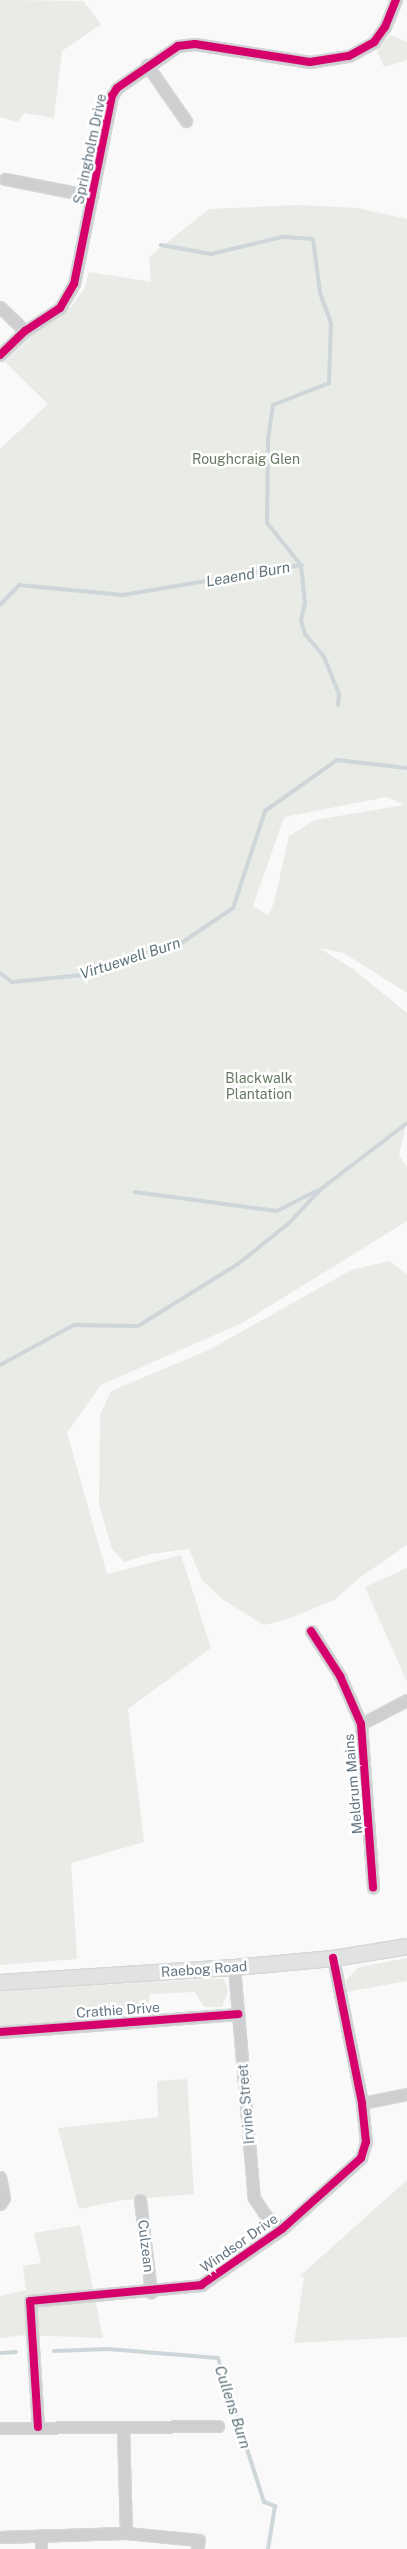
<!DOCTYPE html>
<style>
body{margin:0}
#map{position:relative;width:407px;height:2549px;overflow:hidden;background:#f9f9f9;font-family:"Public Sans",sans-serif}
div>[style]{position:absolute}
.green>*{inset:0;background:#e8ebe6}
.stream>*{height:4px;margin:-2px;padding:0 2px;transform-origin:2px;border-radius:2px;background:#ced6d9}
.roads{filter:drop-shadow(1px 0 #d5d6d7) drop-shadow(-1px 0 #d5d6d7) drop-shadow(0 1px #d5d6d7) drop-shadow(0 -1px #d5d6d7)}
.street>*{height:11px;margin:-5.5px;padding:0 5.5px;transform-origin:5.5px;border-radius:5.5px;background:#cecfd0}
.secondary>*{height:15px;margin:-7.5px;padding:0 7.5px;transform-origin:7.5px;border-radius:7.5px;background:#e1e2e2}
.cycleway>*{height:8px;margin:-4px;padding:0 4px;transform-origin:4px;border-radius:4px;background:#d6006c}
span{translate:-50% -50%;white-space:nowrap;text-align:center;line-height:1.15;-webkit-text-stroke:5px #fff;paint-order:stroke}
.street-label{font-size:14px;color:#657683}
.park-label{font-size:14px;color:#687a64}
.water-label{font-size:15px;color:#60757c;font-style:italic}
</style>
<div id="map">
<div class="green">
<div style="clip-path:polygon(0 0,83px 1px,101px 24px,62px 51px,54px 118px,24px 113px,18px 122px,0 117px)"></div>
<div style="clip-path:polygon(390px 35px,407px 42px,407px 60px,384px 67px,377px 51px)"></div>
<div style="clip-path:polygon(evenodd,299px 205px,358px 208px,407px 219px,407px 993px,344px 953px,319px 948px,353px 969px,407px 1013px,407px 1122px,399px 1155px,407px 1167px,407px 1221px,244px 1322px,101px 1385px,67px 1433px,107px 1574px,181px 1555px,211px 1648px,128px 1709px,144px 1842px,71px 1863px,77px 1959px,0 1965px,0 449px,48px 404px,5px 362px,39px 329px,70px 308px,84px 289px,89px 272px,151px 282px,149px 257px,209px 209px,299px 205px,387px 797px,404px 805px,315px 820px,289px 836px,274px 903px,268px 915px,253px 906px,284px 817px,387px 797px)"></div>
<div style="clip-path:polygon(389px 1261px,407px 1274px,407px 1545px,359px 1578px,334px 1600px,288px 1619px,264px 1625px,222px 1599px,202px 1580px,189px 1549px,151px 1554px,124px 1562px,112px 1549px,99px 1504px,100px 1415px,111px 1391px,211px 1349px,351px 1270px)"></div>
<div style="clip-path:polygon(407px 1568px,407px 1682px,365px 1587px)"></div>
<div style="clip-path:polygon(407px 1958px,407px 1981px,347px 1992px,346px 1980px,359px 1967px)"></div>
<div style="clip-path:polygon(204px 1979px,224px 1979px,228px 1991px,222px 2007px,204px 2007px,195px 1992px,150px 1994px,147px 2008px,133px 2015px,0 2026px,0 1991px)"></div>
<div style="clip-path:polygon(187px 2079px,194px 2194px,123px 2200px,79px 2209px,58px 2128px,158px 2117px,157px 2081px)"></div>
<div style="clip-path:polygon(407px 2180px,407px 2337px,294px 2343px,304px 2278px,301px 2275px)"></div>
<div style="clip-path:polygon(80px 2225px,103px 2338px,25px 2335px,0 2338px,0 2296px,26px 2290px,23px 2266px,41px 2263px,34px 2233px)"></div>
</div>
<div class="stream">
<div style="left:301px;top:565px;width:38px;rotate:84deg"></div>
<div style="left:305px;top:603px;width:18px;rotate:103deg"></div>
<div style="left:301px;top:621px;width:14px;rotate:73deg"></div>
<div style="left:305px;top:634px;width:30px;rotate:50deg"></div>
<div style="left:324px;top:657px;width:40px;rotate:68deg"></div>
<div style="left:339px;top:694px;width:11px;rotate:95deg"></div>
<div style="left:0;top:605px;width:28px;rotate:-46deg"></div>
<div style="left:19px;top:585px;width:104px;rotate:5.5deg"></div>
<div style="left:123px;top:595px;width:181px;rotate:-9.6deg"></div>
<div style="left:301px;top:565px;width:54px;rotate:-129deg"></div>
<div style="left:267px;top:523px;width:83px;rotate:-89.3deg"></div>
<div style="left:268px;top:440px;width:35px;rotate:-82deg"></div>
<div style="left:273px;top:405px;width:60px;rotate:-21.4deg"></div>
<div style="left:329px;top:383px;width:60px;rotate:-88.1deg"></div>
<div style="left:331px;top:323px;width:33px;rotate:-110deg"></div>
<div style="left:320px;top:292px;width:53px;rotate:-97.5deg"></div>
<div style="left:313px;top:239px;width:31px;rotate:-176deg"></div>
<div style="left:282px;top:237px;width:73px;rotate:166.5deg"></div>
<div style="left:211px;top:254px;width:51px;rotate:-169.8deg"></div>
<div style="left:0;top:973px;width:15px;rotate:37deg"></div>
<div style="left:12px;top:982px;width:71px;rotate:-5.6deg"></div>
<div style="left:83px;top:975px;width:39px;rotate:-24deg"></div>
<div style="left:119px;top:959px;width:59px;rotate:-12.6deg"></div>
<div style="left:177px;top:946px;width:68px;rotate:-34.2deg"></div>
<div style="left:233px;top:908px;width:102px;rotate:-71.7deg"></div>
<div style="left:265px;top:811px;width:88px;rotate:-35.3deg"></div>
<div style="left:337px;top:760px;width:70px;rotate:6.5deg"></div>
<div style="left:135px;top:1192px;width:143px;rotate:7.6deg"></div>
<div style="left:277px;top:1211px;width:44px;rotate:-27.1deg"></div>
<div style="left:0;top:1365px;width:84px;rotate:-28.4deg"></div>
<div style="left:74px;top:1325px;width:64px;rotate:0.9deg"></div>
<div style="left:138px;top:1326px;width:118px;rotate:-31.8deg"></div>
<div style="left:238px;top:1264px;width:64px;rotate:-38.7deg"></div>
<div style="left:288px;top:1224px;width:48px;rotate:-46.7deg"></div>
<div style="left:321px;top:1189px;width:108px;rotate:-37.5deg"></div>
<div style="left:54px;top:2351px;width:54px;rotate:-2.1deg"></div>
<div style="left:108px;top:2349px;width:110px;rotate:4.7deg"></div>
<div style="left:218px;top:2358px;width:151px;rotate:72.3deg"></div>
<div style="left:264px;top:2502px;width:12px;rotate:20deg"></div>
<div style="left:275px;top:2506px;width:44px;rotate:99.2deg"></div>
<div style="left:0;top:2353px;width:16px;rotate:-4deg"></div>
</div>
<div class="roads">
<div class="street">
<div style="left:147px;top:65px;width:68px;rotate:55.1deg"></div>
<div style="left:5px;top:179px;width:89px;rotate:11.1deg"></div>
<div style="left:0;top:307px;width:35px;rotate:44deg"></div>
<div style="left:0;top:355px;width:35px;rotate:-44deg"></div>
<div style="left:25px;top:331px;width:42px;rotate:-33.3deg"></div>
<div style="left:60px;top:308px;width:28px;rotate:-60deg"></div>
<div style="left:74px;top:284px;width:192px;rotate:-78.6deg"></div>
<div style="left:112px;top:96px;width:9px;rotate:-58deg"></div>
<div style="left:117px;top:88px;width:74px;rotate:-34.5deg"></div>
<div style="left:178px;top:46px;width:17px;rotate:-7deg"></div>
<div style="left:195px;top:44px;width:116px;rotate:8.9deg"></div>
<div style="left:310px;top:62px;width:39px;rotate:-9deg"></div>
<div style="left:349px;top:56px;width:29px;rotate:-29deg"></div>
<div style="left:374px;top:42px;width:19px;rotate:-54deg"></div>
<div style="left:385px;top:27px;width:29px;rotate:-68deg"></div>
<div style="left:311px;top:1631px;width:54px;rotate:57.2deg"></div>
<div style="left:340px;top:1676px;width:52px;rotate:66.4deg"></div>
<div style="left:361px;top:1724px;width:164px;rotate:85.8deg"></div>
<div style="left:361px;top:1724px;width:52px;rotate:-27.6deg"></div>
<div style="left:234px;top:1967px;width:232px;rotate:85.1deg"></div>
<div style="left:254px;top:2198px;width:23px;rotate:56deg"></div>
<div style="left:267px;top:2217px;width:19px;rotate:39deg"></div>
<div style="left:0;top:2032px;width:239px;rotate:-4.3deg"></div>
<div style="left:362px;top:2103px;width:46px;rotate:-11.3deg"></div>
<div style="left:0;top:2177px;width:21px;rotate:79deg"></div>
<div style="left:4px;top:2198px;width:7px;rotate:124deg"></div>
<div style="left:140px;top:2200px;width:93px;rotate:83.2deg"></div>
<div style="left:38px;top:2427px;width:126px;rotate:-93.6deg"></div>
<div style="left:30px;top:2301px;width:172px;rotate:-5.3deg"></div>
<div style="left:201px;top:2285px;width:98px;rotate:-34.7deg"></div>
<div style="left:282px;top:2229px;width:106px;rotate:-41.9deg"></div>
<div style="left:361px;top:2158px;width:17px;rotate:-73deg"></div>
<div style="left:366px;top:2142px;width:39px;rotate:-96deg"></div>
<div style="left:362px;top:2103px;width:148px;rotate:-101.3deg"></div>
<div style="left:123px;top:2427px;width:106px;rotate:88.4deg"></div>
<div style="left:0;top:2428px;width:218px;rotate:-0.5deg"></div>
<div style="left:41px;top:2535px;width:14px;rotate:90deg"></div>
<div style="left:0;top:2537px;width:126px;rotate:-1.8deg"></div>
<div style="left:126px;top:2533px;width:73px;rotate:5.5deg"></div>
<div style="left:199px;top:2540px;width:9px;rotate:103deg"></div>
</div>
<div class="secondary">
<div style="left:0;top:1982px;width:234px;rotate:-3.7deg"></div>
<div style="left:234px;top:1967px;width:99px;rotate:-5.2deg"></div>
<div style="left:333px;top:1958px;width:75px;rotate:-9.2deg"></div>
</div>
</div>
<div class="cycleway">
<div style="left:0;top:355px;width:35px;rotate:-44deg"></div>
<div style="left:25px;top:331px;width:42px;rotate:-33.3deg"></div>
<div style="left:60px;top:308px;width:28px;rotate:-60deg"></div>
<div style="left:74px;top:284px;width:192px;rotate:-78.6deg"></div>
<div style="left:112px;top:96px;width:9px;rotate:-58deg"></div>
<div style="left:117px;top:88px;width:74px;rotate:-34.5deg"></div>
<div style="left:178px;top:46px;width:17px;rotate:-7deg"></div>
<div style="left:195px;top:44px;width:116px;rotate:8.9deg"></div>
<div style="left:310px;top:62px;width:39px;rotate:-9deg"></div>
<div style="left:349px;top:56px;width:29px;rotate:-29deg"></div>
<div style="left:374px;top:42px;width:19px;rotate:-54deg"></div>
<div style="left:385px;top:27px;width:29px;rotate:-68deg"></div>
<div style="left:311px;top:1631px;width:54px;rotate:57.2deg"></div>
<div style="left:340px;top:1676px;width:52px;rotate:66.4deg"></div>
<div style="left:361px;top:1724px;width:164px;rotate:85.8deg"></div>
<div style="left:0;top:2032px;width:239px;rotate:-4.3deg"></div>
<div style="left:38px;top:2427px;width:126px;rotate:-93.6deg"></div>
<div style="left:30px;top:2301px;width:172px;rotate:-5.3deg"></div>
<div style="left:201px;top:2285px;width:98px;rotate:-34.7deg"></div>
<div style="left:282px;top:2229px;width:106px;rotate:-41.9deg"></div>
<div style="left:361px;top:2158px;width:17px;rotate:-73deg"></div>
<div style="left:366px;top:2142px;width:39px;rotate:-96deg"></div>
<div style="left:362px;top:2103px;width:148px;rotate:-101.3deg"></div>
</div>
<div class="street-label">
<span style="left:90px;top:149px;rotate:-78deg">Springholm Drive</span>
<span style="left:353px;top:1784px;rotate:-95deg">Meldrum Mains</span>
<span style="left:204px;top:1969px;rotate:-4deg">Raebog Road</span>
<span style="left:118px;top:2010px;rotate:-4deg">Crathie Drive</span>
<span style="left:246px;top:2104px;rotate:-95deg">Irvine Street</span>
<span style="left:239px;top:2243px;rotate:-35deg">Windsor Drive</span>
<span style="left:146px;top:2246px;rotate:83deg">Culzean</span>
</div>
<div class="park-label">
<span style="left:246px;top:459px">Roughcraig Glen</span>
<span style="left:259px;top:1086px">Blackwalk<br>Plantation</span>
</div>
<div class="water-label">
<span style="left:248px;top:574px;rotate:-10deg">Leaend Burn</span>
<span style="left:130px;top:958px;rotate:-18deg">Virtuewell Burn</span>
<span style="left:233px;top:2407px;rotate:72deg">Cullens Burn</span>
</div>
</div>
